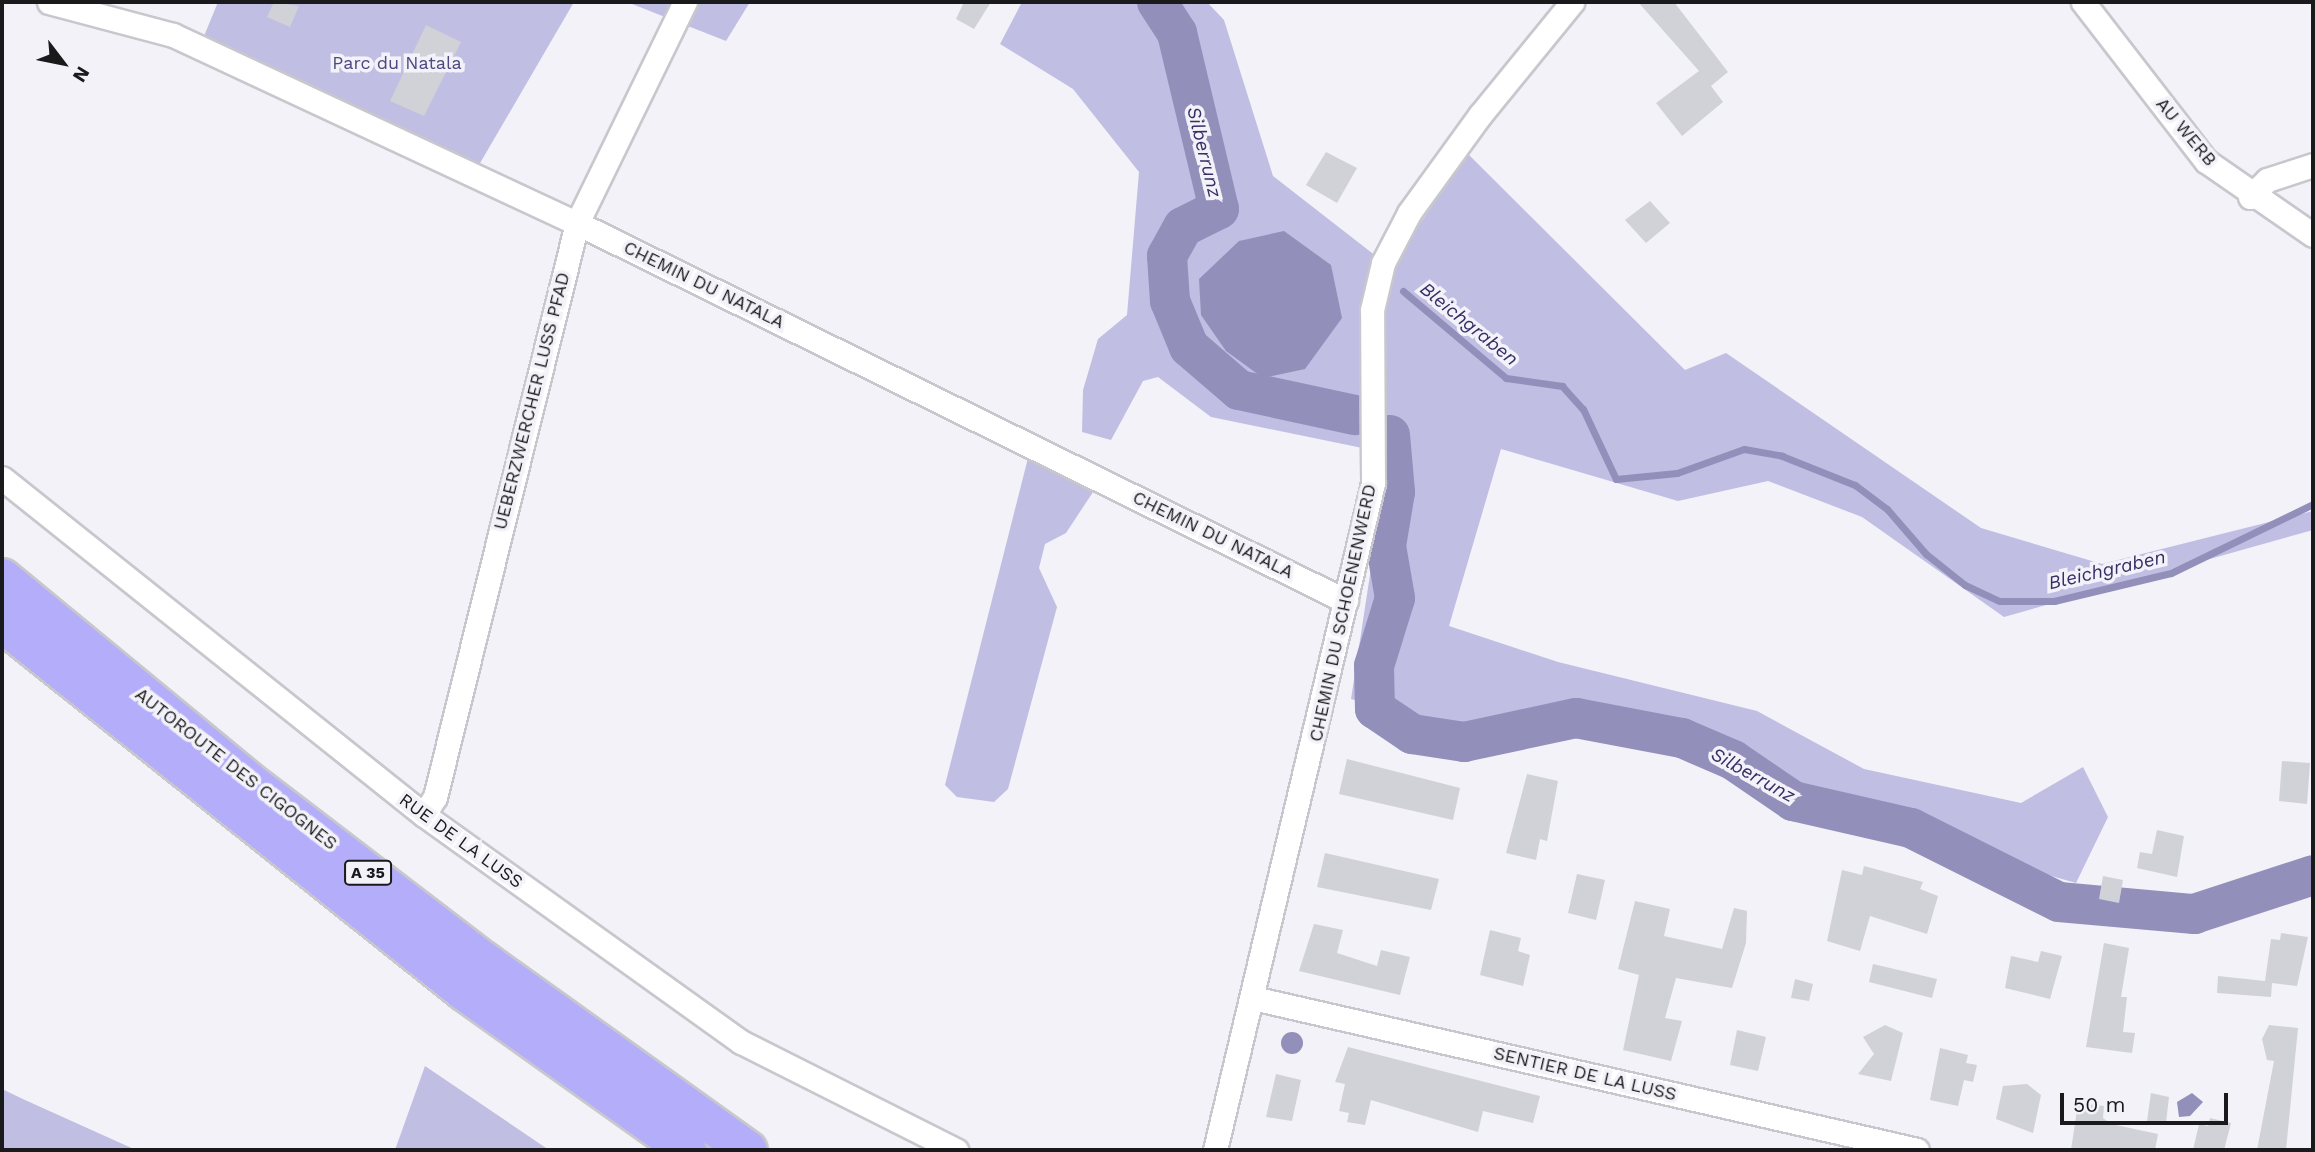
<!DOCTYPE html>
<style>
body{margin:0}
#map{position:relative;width:2315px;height:1152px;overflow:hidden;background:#f2f2f8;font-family:"Work Sans",sans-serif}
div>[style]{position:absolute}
.green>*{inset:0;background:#c0bee3}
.water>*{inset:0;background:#928fbb}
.round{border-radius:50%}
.stream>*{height:7px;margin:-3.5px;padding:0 3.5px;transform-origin:3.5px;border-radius:3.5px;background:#928fbb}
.river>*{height:40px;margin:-20px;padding:0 20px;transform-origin:20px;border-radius:20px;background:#928fbb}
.building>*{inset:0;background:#d1d1d8}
.roads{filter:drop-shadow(2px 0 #c7c7cd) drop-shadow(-2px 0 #c7c7cd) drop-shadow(0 2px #c7c7cd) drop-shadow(0 -2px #c7c7cd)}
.minor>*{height:23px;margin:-11.5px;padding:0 11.5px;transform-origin:11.5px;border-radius:11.5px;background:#fff}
.motorway>*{height:38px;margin:-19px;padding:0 19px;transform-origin:19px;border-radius:19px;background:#b4adf9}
span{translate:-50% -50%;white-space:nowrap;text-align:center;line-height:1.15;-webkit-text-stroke:7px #f2f2f8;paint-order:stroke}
.shield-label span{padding:2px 5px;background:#f2f2f8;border:2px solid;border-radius:5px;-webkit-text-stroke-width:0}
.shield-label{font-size:16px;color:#1a1a1c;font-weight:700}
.park-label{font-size:18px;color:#4e4781}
.street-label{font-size:18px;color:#1a1a1c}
.water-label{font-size:19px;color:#372e66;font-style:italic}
.frame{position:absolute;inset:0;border:4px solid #1a1a1c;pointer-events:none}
.north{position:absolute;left:28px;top:28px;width:70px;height:70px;-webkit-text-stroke:5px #f2f2f8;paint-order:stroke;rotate:122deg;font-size:19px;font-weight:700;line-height:28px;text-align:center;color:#1a1a1c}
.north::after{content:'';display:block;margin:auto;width:24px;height:32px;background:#1a1a1c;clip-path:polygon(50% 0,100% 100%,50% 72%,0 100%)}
.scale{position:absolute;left:2060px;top:1093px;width:168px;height:32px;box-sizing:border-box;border:4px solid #1a1a1c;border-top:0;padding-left:9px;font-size:21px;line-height:24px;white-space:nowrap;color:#1a1a1c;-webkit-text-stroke:5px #f2f2f8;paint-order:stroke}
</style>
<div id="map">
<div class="green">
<div style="clip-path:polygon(218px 2px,574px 2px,476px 170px,202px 41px)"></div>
<div style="clip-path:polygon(627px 2px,750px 2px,726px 41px)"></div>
<div style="clip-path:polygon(1022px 2px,1207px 2px,1224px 20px,1273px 176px,1390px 267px,1468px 154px,1685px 370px,1726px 353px,1981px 528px,2102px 564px,2313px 511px,2313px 530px,2004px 617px,1862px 517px,1768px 481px,1678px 501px,1501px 449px,1449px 626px,1558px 662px,1757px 711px,1864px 769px,2021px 803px,2083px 767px,2108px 817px,2076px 883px,1790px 802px,1617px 711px,1499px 737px,1351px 699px,1375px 542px,1377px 451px,1211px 417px,1158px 377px,1143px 381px,1111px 440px,1082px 432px,1083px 390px,1098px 339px,1127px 315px,1139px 172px,1073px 89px,1000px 44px)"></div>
<div style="clip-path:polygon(1028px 458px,1095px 489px,1066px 533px,1045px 544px,1039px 568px,1057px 607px,1008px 789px,994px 802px,957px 797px,945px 785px)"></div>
<div style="clip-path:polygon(425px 1066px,549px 1150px,395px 1150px)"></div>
<div style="clip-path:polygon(2px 1089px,25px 1100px,136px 1150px,2px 1150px)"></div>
</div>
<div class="water">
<div style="clip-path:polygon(1284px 231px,1331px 265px,1342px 318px,1305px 369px,1263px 378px,1226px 351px,1201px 315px,1199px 279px,1239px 241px)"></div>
<div class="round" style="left:1281px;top:1032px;width:22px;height:22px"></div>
<div style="clip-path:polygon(2192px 1093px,2203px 1102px,2190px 1116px,2179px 1117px,2177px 1102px)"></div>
</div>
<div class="stream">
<div style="left:1403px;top:291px;width:135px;rotate:40.2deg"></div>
<div style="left:1506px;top:378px;width:57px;rotate:8.1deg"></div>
<div style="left:1562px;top:386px;width:31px;rotate:48deg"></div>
<div style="left:1583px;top:409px;width:77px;rotate:64.8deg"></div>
<div style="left:1616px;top:479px;width:61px;rotate:-5.6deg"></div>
<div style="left:1677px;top:473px;width:71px;rotate:-19.7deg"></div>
<div style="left:1744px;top:449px;width:39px;rotate:10deg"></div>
<div style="left:1782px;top:456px;width:79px;rotate:21.7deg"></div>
<div style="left:1855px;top:485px;width:40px;rotate:37deg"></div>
<div style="left:1887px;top:509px;width:60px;rotate:49.1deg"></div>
<div style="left:1926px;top:554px;width:50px;rotate:38.5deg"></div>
<div style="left:1965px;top:585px;width:38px;rotate:25deg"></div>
<div style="left:2000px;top:601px;width:54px"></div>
<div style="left:2054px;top:601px;width:120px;rotate:-13.5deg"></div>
<div style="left:2171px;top:573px;width:158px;rotate:-25.9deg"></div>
</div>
<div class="river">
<div style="left:1157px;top:2px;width:37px;rotate:57deg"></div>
<div style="left:1177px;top:33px;width:181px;rotate:76.6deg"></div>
<div style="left:1219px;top:209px;width:40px;rotate:153.4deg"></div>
<div style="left:1183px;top:227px;width:33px;rotate:119deg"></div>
<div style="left:1167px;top:256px;width:45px;rotate:86.2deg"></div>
<div style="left:1170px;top:301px;width:50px;rotate:67.6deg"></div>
<div style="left:1189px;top:347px;width:66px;rotate:40.7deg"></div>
<div style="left:1239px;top:390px;width:119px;rotate:12.2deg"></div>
<div style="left:1390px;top:435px;width:57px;rotate:85deg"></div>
<div style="left:1395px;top:492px;width:55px;rotate:99.5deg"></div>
<div style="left:1386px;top:546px;width:53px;rotate:80.2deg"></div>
<div style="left:1395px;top:598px;width:71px;rotate:107.2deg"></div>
<div style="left:1374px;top:666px;width:43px;rotate:88.7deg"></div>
<div style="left:1375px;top:709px;width:45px;rotate:34deg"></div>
<div style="left:1412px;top:734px;width:53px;rotate:8.7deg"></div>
<div style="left:1464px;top:742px;width:115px;rotate:-12.1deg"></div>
<div style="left:1576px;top:718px;width:108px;rotate:10.7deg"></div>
<div style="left:1682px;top:738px;width:56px;rotate:23.3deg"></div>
<div style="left:1733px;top:760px;width:73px;rotate:34.3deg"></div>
<div style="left:1793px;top:801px;width:121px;rotate:12.9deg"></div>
<div style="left:1911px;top:828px;width:165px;rotate:26.6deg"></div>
<div style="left:2059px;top:902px;width:136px;rotate:5.1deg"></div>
<div style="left:2194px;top:914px;width:125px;rotate:-18.1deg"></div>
</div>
<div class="building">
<div style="clip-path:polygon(274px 2px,299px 6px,290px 27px,267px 17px)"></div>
<div style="clip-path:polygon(964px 2px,991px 2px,974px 29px,956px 19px)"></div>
<div style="clip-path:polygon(1638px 2px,1674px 2px,1728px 72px,1711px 86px,1723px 102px,1682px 136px,1656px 103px,1699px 71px)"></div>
<div style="clip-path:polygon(426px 25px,461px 42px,424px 116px,390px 101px)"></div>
<div style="clip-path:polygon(1326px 152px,1357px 168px,1337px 203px,1306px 185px)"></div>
<div style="clip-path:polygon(1650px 201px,1670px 223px,1646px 243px,1625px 220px)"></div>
<div style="clip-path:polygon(1347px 759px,1460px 788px,1453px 820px,1339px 794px)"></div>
<div style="clip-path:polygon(2282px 761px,2310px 763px,2307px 804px,2279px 801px)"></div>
<div style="clip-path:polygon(1527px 774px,1558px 781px,1547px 841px,1540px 839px,1536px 860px,1506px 853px)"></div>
<div style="clip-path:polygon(2157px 830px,2184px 836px,2177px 877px,2137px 868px,2140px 852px,2152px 854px)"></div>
<div style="clip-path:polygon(1325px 853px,1439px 879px,1431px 910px,1317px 887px)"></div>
<div style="clip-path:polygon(1864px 866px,1923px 882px,1920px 889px,1938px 896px,1927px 934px,1870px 916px,1860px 951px,1827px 941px,1842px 870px,1862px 875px)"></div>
<div style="clip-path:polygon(1577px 874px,1605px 880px,1596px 920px,1568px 913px)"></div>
<div style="clip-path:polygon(2103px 876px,2123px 880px,2119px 903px,2099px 899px)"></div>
<div style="clip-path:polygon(1635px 901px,1670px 909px,1664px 936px,1722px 949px,1734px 908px,1747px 911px,1746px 943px,1732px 988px,1676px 978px,1665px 1018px,1682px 1021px,1671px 1061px,1623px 1050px,1639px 975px,1618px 969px)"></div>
<div style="clip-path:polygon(1314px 924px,1343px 930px,1337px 953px,1377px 966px,1381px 950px,1410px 957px,1400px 995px,1299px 971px)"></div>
<div style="clip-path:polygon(1490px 930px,1521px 938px,1518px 951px,1530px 955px,1523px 986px,1480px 975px)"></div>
<div style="clip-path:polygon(2281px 933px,2308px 937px,2297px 986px,2272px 983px,2271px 997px,2217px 993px,2218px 976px,2265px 981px,2271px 939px,2280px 940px)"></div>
<div style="clip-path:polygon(2104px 943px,2129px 948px,2121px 997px,2127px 997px,2123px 1032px,2135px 1033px,2132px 1053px,2086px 1047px)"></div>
<div style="clip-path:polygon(2041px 951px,2062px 956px,2050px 999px,2005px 988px,2011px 956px,2038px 962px)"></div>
<div style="clip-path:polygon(1873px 964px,1937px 979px,1932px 998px,1869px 982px)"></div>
<div style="clip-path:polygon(1795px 979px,1813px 984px,1809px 1001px,1791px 998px)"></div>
<div style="clip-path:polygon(1885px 1025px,1903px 1033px,1891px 1081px,1858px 1074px,1874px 1054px,1863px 1037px)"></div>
<div style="clip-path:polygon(2269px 1025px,2298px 1028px,2286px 1150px,2257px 1150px,2274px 1061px,2267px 1060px,2262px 1039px)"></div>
<div style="clip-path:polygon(1737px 1030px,1766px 1037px,1758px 1071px,1730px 1065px)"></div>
<div style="clip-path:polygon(1348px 1047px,1540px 1096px,1533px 1123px,1483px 1111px,1478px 1132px,1371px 1100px,1365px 1125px,1347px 1122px,1349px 1113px,1339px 1111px,1345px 1084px,1335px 1082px)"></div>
<div style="clip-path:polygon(1940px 1048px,1968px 1055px,1966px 1063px,1977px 1065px,1973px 1082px,1964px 1080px,1958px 1106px,1930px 1100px)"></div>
<div style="clip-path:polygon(1276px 1074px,1301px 1080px,1292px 1121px,1266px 1117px)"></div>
<div style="clip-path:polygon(2027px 1084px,2041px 1095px,2033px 1133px,1996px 1119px,2003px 1086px)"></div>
<div style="clip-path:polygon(2151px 1093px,2169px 1097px,2166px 1123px,2147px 1121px)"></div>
<div style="clip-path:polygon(2078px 1103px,2104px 1106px,2103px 1118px,2111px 1124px,2158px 1134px,2155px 1150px,2071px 1150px)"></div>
<div style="clip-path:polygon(2210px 1118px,2231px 1123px,2224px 1150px,2193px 1150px,2199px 1124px,2208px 1126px)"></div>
</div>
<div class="roads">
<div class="minor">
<div style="left:49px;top:2px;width:128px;rotate:14.9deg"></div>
<div style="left:173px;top:35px;width:446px;rotate:25deg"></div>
<div style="left:577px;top:223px;width:857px;rotate:26.18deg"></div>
<div style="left:2083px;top:2px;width:201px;rotate:52.3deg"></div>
<div style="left:2206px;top:161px;width:130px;rotate:34.7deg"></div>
<div style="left:2250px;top:197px;width:24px;rotate:-45deg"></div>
<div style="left:2267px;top:180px;width:48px;rotate:-18.1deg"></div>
<div style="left:2px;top:478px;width:540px;rotate:38.61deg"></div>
<div style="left:424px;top:815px;width:390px;rotate:35.6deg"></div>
<div style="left:741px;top:1042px;width:241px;rotate:26.7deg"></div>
<div style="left:424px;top:815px;width:21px;rotate:-59deg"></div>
<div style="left:435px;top:797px;width:591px;rotate:-76.1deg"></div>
<div style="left:577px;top:223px;width:246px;rotate:-64deg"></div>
<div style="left:1253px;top:998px;width:681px;rotate:12.89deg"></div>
<div style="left:1215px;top:1150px;width:685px;rotate:-76.67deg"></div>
<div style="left:1373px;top:483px;width:173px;rotate:-90.3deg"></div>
<div style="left:1372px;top:310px;width:48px;rotate:-76.8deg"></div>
<div style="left:1383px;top:263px;width:56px;rotate:-62.5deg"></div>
<div style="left:1409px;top:213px;width:121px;rotate:-54.1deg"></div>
<div style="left:1480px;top:115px;width:146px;rotate:-50.8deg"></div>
</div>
<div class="motorway">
<div style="left:2px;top:578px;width:319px;rotate:39.5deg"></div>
<div style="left:248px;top:781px;width:298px;rotate:37.4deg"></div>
<div style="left:485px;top:962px;width:323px;rotate:35.6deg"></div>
<div style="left:2px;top:623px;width:591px;rotate:38.54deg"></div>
<div style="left:464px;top:991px;width:274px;rotate:35.5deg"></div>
</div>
</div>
<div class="shield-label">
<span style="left:368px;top:873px">A 35</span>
</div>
<div class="park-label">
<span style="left:397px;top:63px">Parc du Natala</span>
</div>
<div class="street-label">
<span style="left:2186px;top:132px;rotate:50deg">AU WERB</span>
<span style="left:704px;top:285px;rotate:26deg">CHEMIN DU NATALA</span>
<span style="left:532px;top:401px;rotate:-76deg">UEBERZWERCHER LUSS PFAD</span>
<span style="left:1213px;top:535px;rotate:26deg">CHEMIN DU NATALA</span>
<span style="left:1343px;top:613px;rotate:-78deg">CHEMIN DU SCHOENENWERD</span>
<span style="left:236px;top:769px;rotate:38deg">AUTOROUTE DES CIGOGNES</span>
<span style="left:461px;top:841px;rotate:36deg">RUE DE LA LUSS</span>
<span style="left:1585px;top:1074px;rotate:13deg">SENTIER DE LA LUSS</span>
</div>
<div class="water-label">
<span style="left:1204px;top:152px;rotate:76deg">Silberrunz</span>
<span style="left:1469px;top:324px;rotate:39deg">Bleichgraben</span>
<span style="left:2107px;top:570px;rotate:-13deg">Bleichgraben</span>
<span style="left:1753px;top:775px;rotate:29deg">Silberrunz</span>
</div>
<div class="frame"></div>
<div class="north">N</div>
<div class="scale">50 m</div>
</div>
